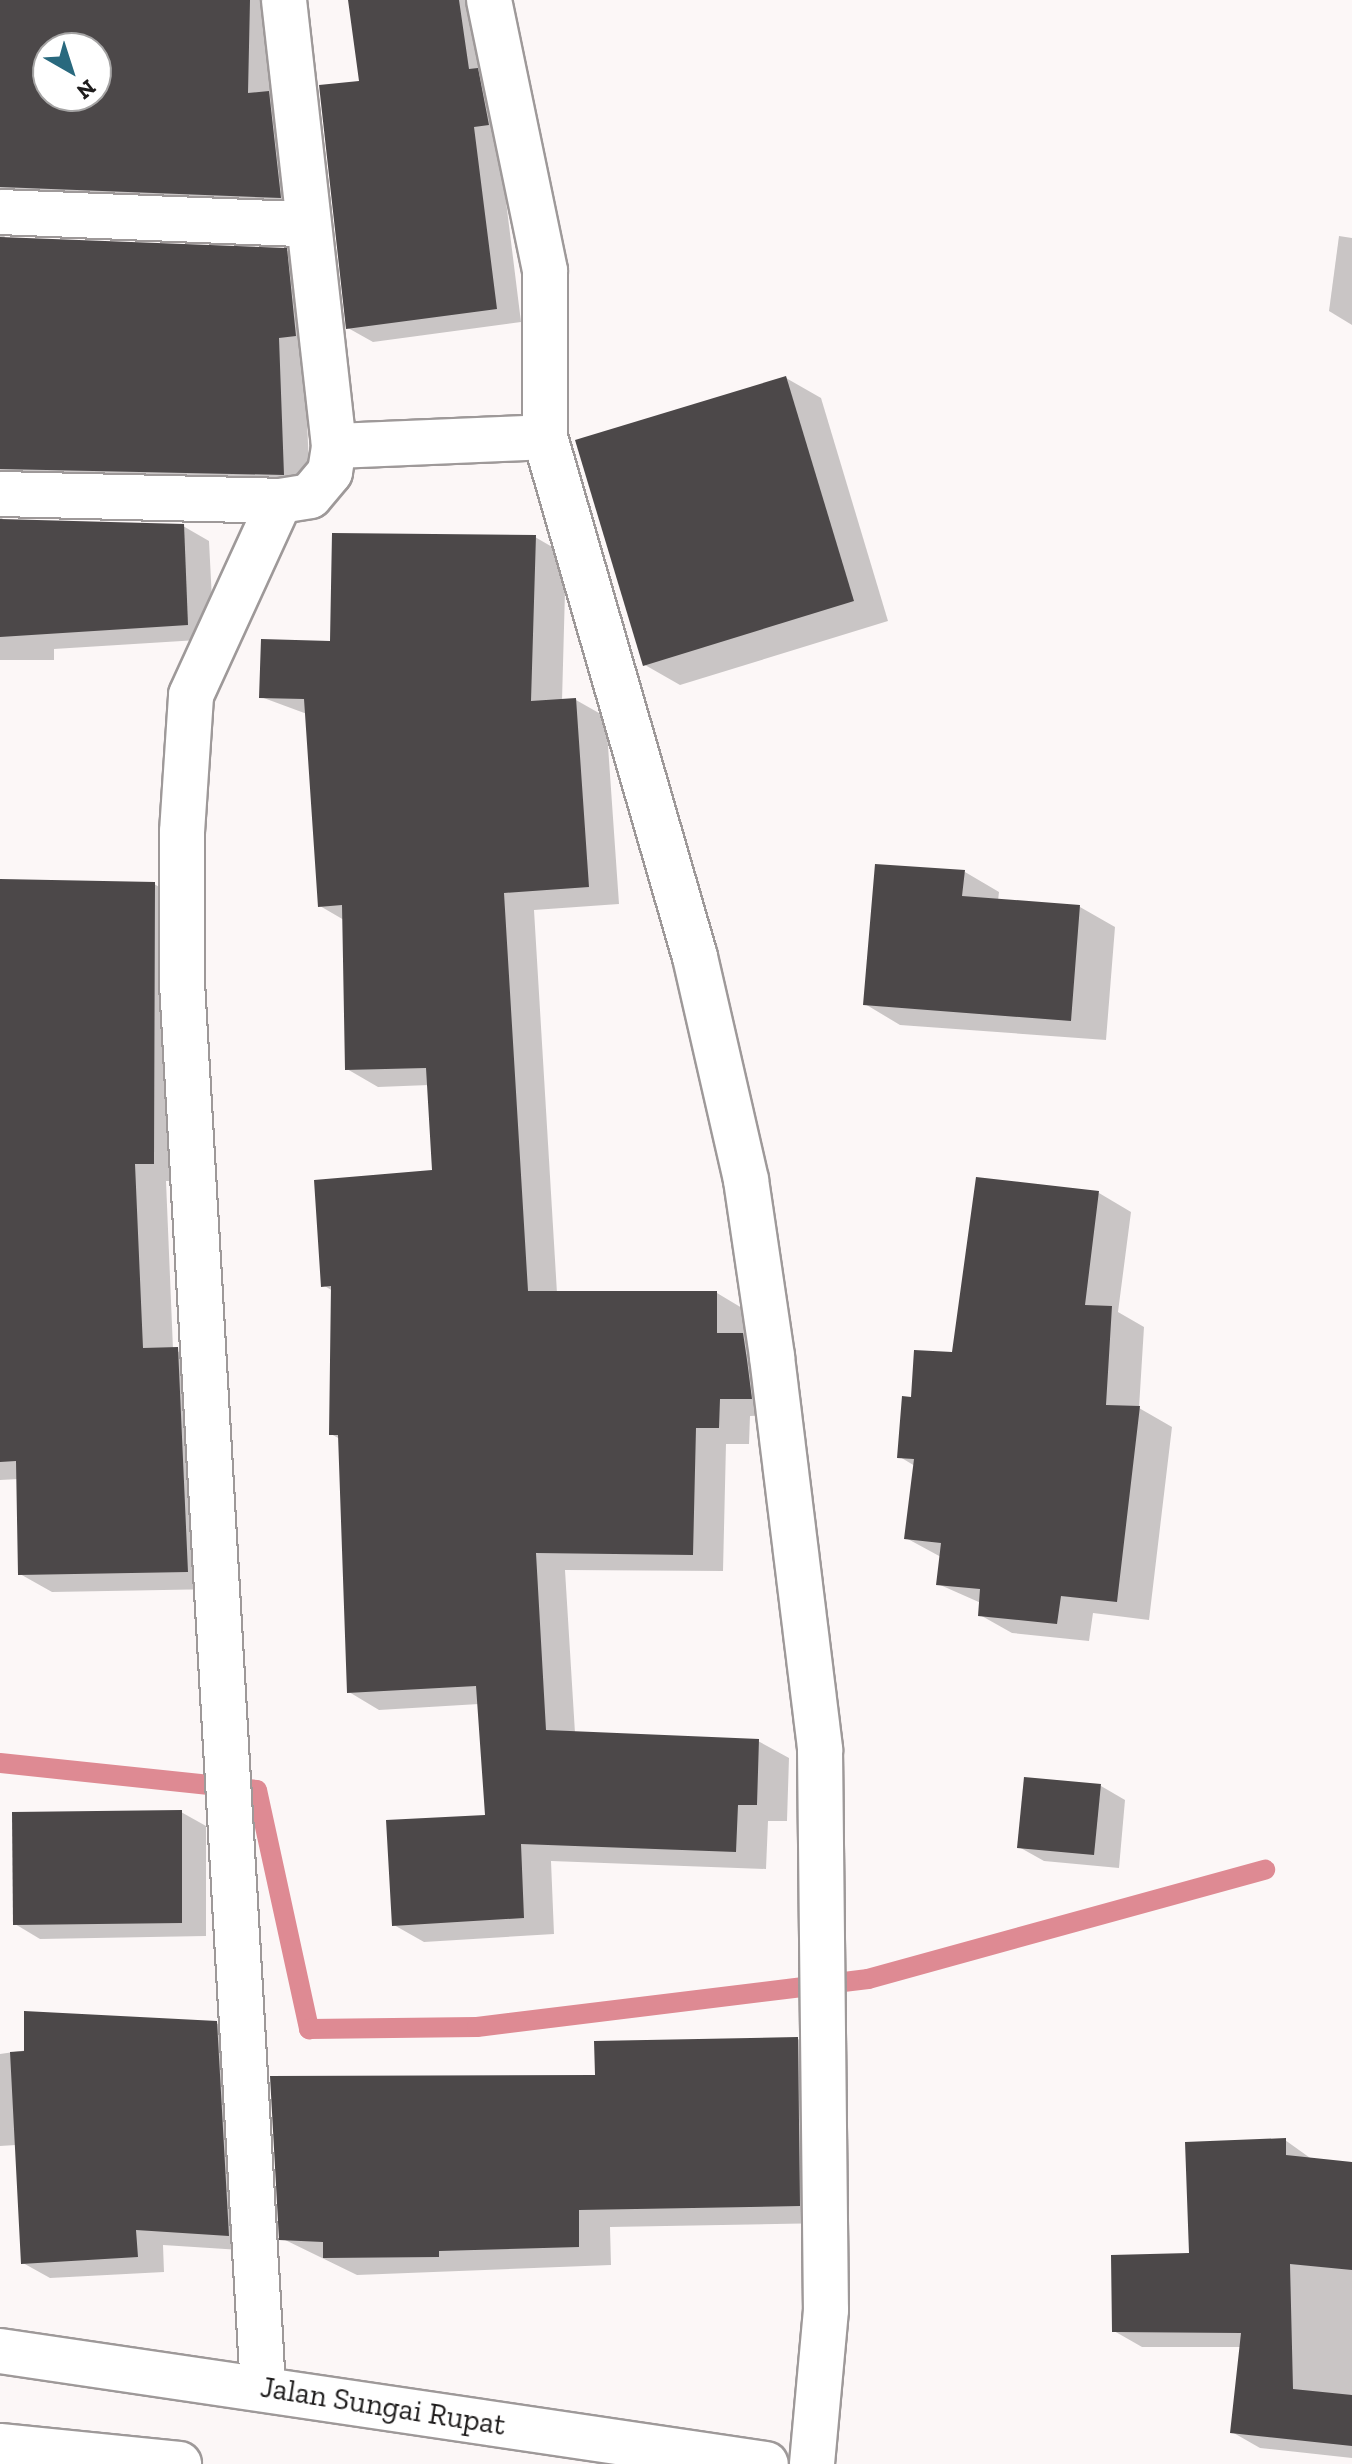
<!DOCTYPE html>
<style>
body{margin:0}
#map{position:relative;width:1352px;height:2464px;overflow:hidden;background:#fcf7f7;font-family:"Zilla Slab",serif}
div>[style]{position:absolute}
.shadow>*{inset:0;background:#0003}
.stream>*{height:20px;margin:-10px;padding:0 10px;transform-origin:10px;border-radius:10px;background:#de8a93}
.building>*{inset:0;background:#4c4849}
.roads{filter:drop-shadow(2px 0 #9e9999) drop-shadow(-2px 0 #9e9999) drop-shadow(0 2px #9e9999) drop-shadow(0 -2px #9e9999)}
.minor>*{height:44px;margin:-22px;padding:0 22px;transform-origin:22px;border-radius:22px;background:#fff}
.major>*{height:44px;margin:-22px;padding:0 22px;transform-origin:22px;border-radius:22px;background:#fff}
span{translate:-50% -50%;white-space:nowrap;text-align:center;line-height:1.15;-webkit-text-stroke:8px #fff;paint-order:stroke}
.street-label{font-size:30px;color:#1e1c1c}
.north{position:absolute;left:32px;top:32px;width:80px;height:80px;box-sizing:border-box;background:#fff;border:2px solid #a5a4a4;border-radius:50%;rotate:141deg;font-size:22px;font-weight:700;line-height:32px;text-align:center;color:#1e1c1c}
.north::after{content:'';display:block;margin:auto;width:28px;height:36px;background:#29697e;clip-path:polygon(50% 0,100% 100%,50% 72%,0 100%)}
</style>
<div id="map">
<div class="shadow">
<div style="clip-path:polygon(evenodd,0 0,276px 0,306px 212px,0 228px,6px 239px,286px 250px,312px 265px,304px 352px,310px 489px,0 508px,3px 521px,183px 526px,209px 541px,214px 639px,54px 649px,54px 660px,0 660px,0 0,48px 48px,96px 48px,96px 96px,48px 96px,48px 48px)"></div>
<div style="clip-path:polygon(350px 0,481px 0,521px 322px,373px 342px,348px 328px,361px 83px)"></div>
<div style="clip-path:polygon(1339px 236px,1352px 238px,1352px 325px,1329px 311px)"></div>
<div style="clip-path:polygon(786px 378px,821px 398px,888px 621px,680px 685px,645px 665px)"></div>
<div style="clip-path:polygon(535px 537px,566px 555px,562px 701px,576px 700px,606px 717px,619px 904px,534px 910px,557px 1293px,717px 1293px,747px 1311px,782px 1415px,750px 1416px,749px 1444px,726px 1444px,723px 1571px,565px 1570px,575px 1733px,758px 1741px,789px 1758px,787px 1821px,768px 1821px,766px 1869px,551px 1861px,554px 1934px,424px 1942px,394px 1925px,487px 1817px,479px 1704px,379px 1710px,349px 1692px,340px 1439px,331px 1434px,333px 1291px,323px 1285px,434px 1172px,429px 1085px,378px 1087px,347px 1069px,344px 920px,320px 906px,307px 714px,261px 697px,332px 643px)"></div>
<div style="clip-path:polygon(965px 872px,999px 892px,998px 901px,1080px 907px,1115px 927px,1106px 1040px,900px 1025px,865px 1004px)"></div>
<div style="clip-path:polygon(0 881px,154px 884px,186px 902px,185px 1181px,166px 1181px,173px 1349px,209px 1367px,219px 1589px,52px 1592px,20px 1574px,19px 1479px,0 1480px)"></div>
<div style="clip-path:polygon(1099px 1193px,1131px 1212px,1118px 1312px,1144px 1327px,1139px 1408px,1172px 1427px,1149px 1620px,1093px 1613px,1089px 1641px,1012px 1633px,980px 1615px,981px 1603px,938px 1584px,941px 1557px,906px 1538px,915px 1466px,900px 1457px,913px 1399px)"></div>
<div style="clip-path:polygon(1101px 1786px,1125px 1800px,1119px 1868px,1044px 1861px,1019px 1847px)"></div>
<div style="clip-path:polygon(181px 1812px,206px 1826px,206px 1936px,40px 1939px,15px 1924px)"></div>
<div style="clip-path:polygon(216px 2023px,244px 2039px,256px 2251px,163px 2245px,164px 2272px,50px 2278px,23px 2263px,16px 2145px,0 2146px,0 2054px)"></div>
<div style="clip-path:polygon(798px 2039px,830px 2058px,831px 2223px,610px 2227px,611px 2265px,357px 2275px,281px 2238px,597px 2077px)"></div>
<div style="clip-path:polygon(1285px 2140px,1313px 2160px,1352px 2164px,1352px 2458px,1260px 2448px,1232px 2432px,1241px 2347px,1142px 2347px,1114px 2331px,1191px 2254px)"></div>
</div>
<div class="stream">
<div style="left:0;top:1763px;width:258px;rotate:6deg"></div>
<div style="left:257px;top:1790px;width:245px;rotate:77.7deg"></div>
<div style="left:309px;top:2029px;width:168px;rotate:-0.7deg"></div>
<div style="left:477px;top:2027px;width:394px;rotate:-7deg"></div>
<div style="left:868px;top:1979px;width:412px;rotate:-15.4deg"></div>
</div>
<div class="building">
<div style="clip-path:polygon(evenodd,0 0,250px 0,248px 93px,269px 91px,281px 198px,0 187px,0 0,48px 48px,96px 48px,96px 96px,48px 96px,48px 48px)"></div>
<div style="clip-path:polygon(348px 0,459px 0,469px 69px,478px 68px,489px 125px,474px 127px,497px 309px,346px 329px,319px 85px,359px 81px)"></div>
<div style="clip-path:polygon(0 237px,287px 248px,296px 336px,279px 338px,284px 475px,0 469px)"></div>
<div style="clip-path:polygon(786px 376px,854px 601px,643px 666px,575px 440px)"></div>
<div style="clip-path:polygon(0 519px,184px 524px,188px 625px,0 637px)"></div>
<div style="clip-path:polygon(332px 533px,536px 535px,531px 701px,576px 698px,589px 887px,504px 893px,528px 1291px,717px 1291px,717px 1333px,743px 1333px,747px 1360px,752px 1399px,720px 1399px,719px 1428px,696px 1428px,693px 1555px,536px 1553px,546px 1730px,759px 1739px,757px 1805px,738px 1805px,736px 1852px,521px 1844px,524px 1918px,392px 1926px,386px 1820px,485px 1815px,476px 1686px,347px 1693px,338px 1435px,329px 1435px,331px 1286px,321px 1287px,314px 1180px,432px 1170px,426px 1068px,345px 1070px,342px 905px,318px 907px,304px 699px,259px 698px,261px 639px,330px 641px)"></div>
<div style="clip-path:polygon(875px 864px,965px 870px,962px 896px,1080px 905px,1071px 1021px,863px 1005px)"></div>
<div style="clip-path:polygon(0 879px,155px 882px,154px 1164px,135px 1164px,143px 1348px,178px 1347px,188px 1572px,18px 1575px,16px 1461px,0 1462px)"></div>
<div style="clip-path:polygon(976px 1177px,1099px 1191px,1085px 1305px,1112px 1306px,1106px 1405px,1140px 1406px,1117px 1602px,1061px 1596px,1057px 1624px,978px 1616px,980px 1589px,936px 1585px,941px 1543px,904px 1539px,914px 1459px,897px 1458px,902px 1396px,911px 1397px,914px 1350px,952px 1352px)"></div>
<div style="clip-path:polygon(1024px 1777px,1101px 1784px,1094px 1855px,1017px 1848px)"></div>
<div style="clip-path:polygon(182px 1810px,182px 1923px,13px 1925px,12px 1812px)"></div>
<div style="clip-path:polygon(24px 2011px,217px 2021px,229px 2236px,136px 2230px,138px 2257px,21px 2264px,10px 2052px,24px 2051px)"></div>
<div style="clip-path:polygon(798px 2037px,800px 2206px,579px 2210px,579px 2247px,439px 2251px,439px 2257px,323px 2258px,323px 2242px,279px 2240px,270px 2076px,595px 2075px,594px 2041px)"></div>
<div style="clip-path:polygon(1286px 2138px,1286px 2155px,1352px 2162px,1352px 2270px,1290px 2264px,1293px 2389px,1352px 2395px,1352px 2446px,1230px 2433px,1241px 2333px,1112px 2332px,1111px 2255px,1189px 2253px,1185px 2142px)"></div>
</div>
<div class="roads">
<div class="minor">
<div style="left:489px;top:0;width:277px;rotate:78.3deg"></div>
<div style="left:545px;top:271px;width:166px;rotate:90deg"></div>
<div style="left:545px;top:437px;width:541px;rotate:73.91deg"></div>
<div style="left:695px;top:957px;width:229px;rotate:77.1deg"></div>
<div style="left:746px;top:1180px;width:179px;rotate:81.6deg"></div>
<div style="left:772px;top:1357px;width:396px;rotate:83deg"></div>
<div style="left:820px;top:1750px;width:560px;rotate:89.39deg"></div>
<div style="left:826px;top:2310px;width:155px;rotate:95.2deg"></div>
<div style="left:0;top:212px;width:305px;rotate:2.3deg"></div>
<div style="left:334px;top:446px;width:211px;rotate:-2.4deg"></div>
<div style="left:0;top:494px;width:280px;rotate:1.4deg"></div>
<div style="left:263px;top:2388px;width:1405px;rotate:-93.3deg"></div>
<div style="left:182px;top:985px;width:153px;rotate:-90deg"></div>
<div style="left:182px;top:832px;width:137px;rotate:-86.2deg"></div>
<div style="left:191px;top:695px;width:213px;rotate:-65.4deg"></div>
<div style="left:280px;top:501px;width:30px;rotate:-9deg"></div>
<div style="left:310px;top:496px;width:31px;rotate:-50deg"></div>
<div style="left:330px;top:472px;width:26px;rotate:-81deg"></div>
<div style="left:334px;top:446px;width:449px;rotate:-96.4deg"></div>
</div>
<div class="major">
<div style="left:0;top:2351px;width:774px;rotate:8.39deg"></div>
<div style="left:0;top:2446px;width:180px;rotate:5.7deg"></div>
</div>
</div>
<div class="street-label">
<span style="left:383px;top:2406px;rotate:9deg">Jalan Sungai Rupat</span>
</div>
<div class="north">N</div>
</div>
